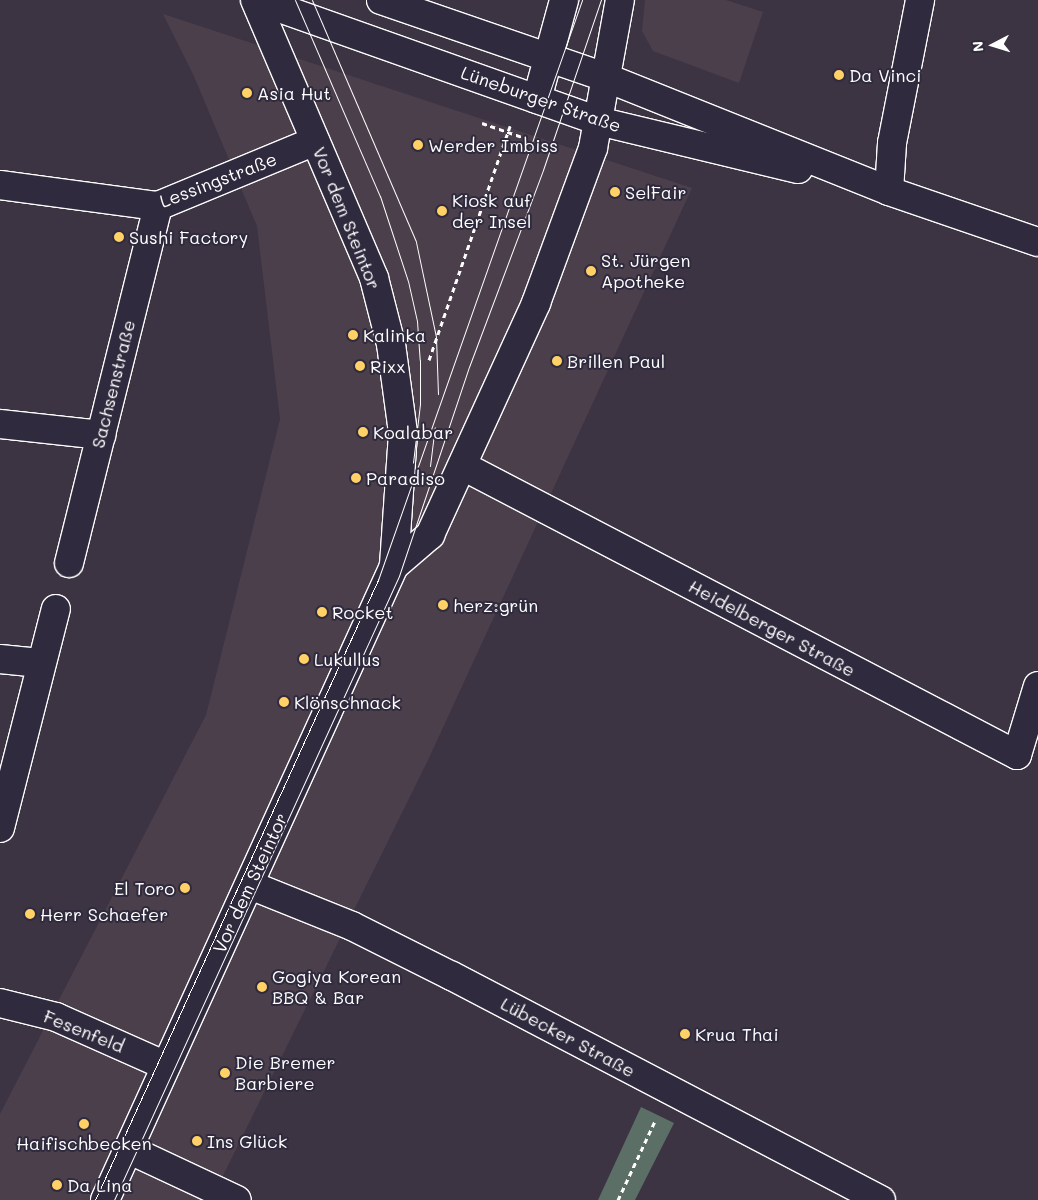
<!DOCTYPE html>
<meta charset="utf-8">
<style>
body{margin:0}
#map{position:relative;width:1038px;height:1200px;overflow:hidden;background:#3c3443;font-family:Mali,sans-serif}
div>[style]{position:absolute}
.built>*{inset:0;background:#4b3f4b}
.green>*{inset:0;background:#5c6f67}
.path>*{height:3px;margin-top:-1.5px;transform-origin:0;background:repeating-linear-gradient(90deg,#fff 0 5px,transparent 0 9px)}
.roads{filter:drop-shadow(1px 0 #fff) drop-shadow(-1px 0 #fff) drop-shadow(0 1px #fff) drop-shadow(0 -1px #fff)}
.minor>*{height:28px;margin:-14px;padding:0 14px;transform-origin:14px;border-radius:14px;background:#2f2a3d}
.tertiary>*{height:28px;margin:-14px;padding:0 14px;transform-origin:14px;border-radius:14px;background:#2f2a3d}
.tram>*{height:1px;margin:-0.5px;padding:0 0.5px;transform-origin:0.5px;border-radius:0.5px;background:#fff}
.dots>*{width:14px;height:14px;translate:-50% -50%;box-sizing:border-box;border:2px solid #2f2a3d;border-radius:50%}
span{translate:-50% -50%;white-space:nowrap;text-align:center;line-height:1.15;-webkit-text-stroke:4px #2f2a3d;paint-order:stroke}
.poi-label{font-size:18px;color:#fff}
.left{translate:0 -50%;text-align:left}
.right{translate:-100% -50%;text-align:right}
.street-label{font-size:18px;color:#fff}
.north{position:absolute;left:968px;top:20px;width:50px;height:50px;-webkit-text-stroke:4px #2f2a3d;paint-order:stroke;rotate:265deg;font-size:14px;font-weight:700;line-height:20px;text-align:center;color:#fff}
.north::after{content:'';display:block;margin:auto;width:18px;height:22px;background:#fff;clip-path:polygon(50% 0,100% 100%,50% 72%,0 100%)}
</style>
<div id="map">
<div class="built">
<div style="clip-path:polygon(645px 0,726px 0,763px 12px,739px 83px,653px 51px,642px 31px)"></div>
<div style="clip-path:polygon(163px 14px,692px 188px,428px 760px,211px 1200px,0 1200px,0 1114px,206px 715px,280px 419px,257px 226px,193px 74px)"></div>
</div>
<div class="green">
<div style="clip-path:polygon(641px 1107px,674px 1123px,635px 1200px,598px 1200px)"></div>
</div>
<div class="path">
<div style="left:482px;top:123px;width:46px;rotate:19.2deg"></div>
<div style="left:429px;top:360px;width:248px;rotate:-70.9deg"></div>
<div style="left:618px;top:1200px;width:87px;rotate:-64.9deg"></div>
</div>
<div class="roads">
<div class="minor">
<div style="left:255px;top:0;width:302px;rotate:66.8deg"></div>
<div style="left:374px;top:278px;width:68px;rotate:75.6deg"></div>
<div style="left:391px;top:344px;width:90px;rotate:82.3deg"></div>
<div style="left:403px;top:433px;width:133px;rotate:93.9deg"></div>
<div style="left:0;top:185px;width:159px;rotate:7.6deg"></div>
<div style="left:158px;top:206px;width:170px;rotate:-22.5deg"></div>
<div style="left:889px;top:191px;width:48px;rotate:-86.4deg"></div>
<div style="left:892px;top:143px;width:146px;rotate:-78.9deg"></div>
<div style="left:0;top:424px;width:102px;rotate:6.2deg"></div>
<div style="left:463px;top:466px;width:625px;rotate:27.55deg"></div>
<div style="left:1017px;top:755px;width:72px;rotate:-73.1deg"></div>
<div style="left:69px;top:563px;width:368px;rotate:-76deg"></div>
<div style="left:0;top:659px;width:40px;rotate:5.7deg"></div>
<div style="left:0;top:828px;width:226px;rotate:-75.7deg"></div>
<div style="left:250px;top:885px;width:110px;rotate:21.9deg"></div>
<div style="left:352px;top:926px;width:112px;rotate:26.6deg"></div>
<div style="left:452px;top:976px;width:484px;rotate:27.6deg"></div>
<div style="left:0;top:1003px;width:58px;rotate:14deg"></div>
<div style="left:56px;top:1017px;width:120px;rotate:24deg"></div>
<div style="left:128px;top:1149px;width:120px;rotate:25.1deg"></div>
</div>
<div class="tertiary">
<div style="left:257px;top:0;width:362px;rotate:19.5deg"></div>
<div style="left:598px;top:121px;width:206px;rotate:13.5deg"></div>
<div style="left:381px;top:0;width:239px;rotate:19deg"></div>
<div style="left:607px;top:78px;width:304px;rotate:21.8deg"></div>
<div style="left:889px;top:191px;width:157px;rotate:18.9deg"></div>
<div style="left:537px;top:99px;width:103px;rotate:-74.7deg"></div>
<div style="left:105px;top:1200px;width:697px;rotate:-65.49deg"></div>
<div style="left:394px;top:566px;width:48px;rotate:-40.7deg"></div>
<div style="left:430px;top:535px;width:255px;rotate:-65.4deg"></div>
<div style="left:536px;top:303px;width:165px;rotate:-69.8deg"></div>
<div style="left:593px;top:148px;width:150px;rotate:-79.7deg"></div>
</div>
</div>
<div class="tram">
<div style="left:295px;top:0;width:214px;rotate:66.6deg"></div>
<div style="left:380px;top:196px;width:89px;rotate:71.8deg"></div>
<div style="left:408px;top:281px;width:41px;rotate:77.3deg"></div>
<div style="left:417px;top:321px;width:39px;rotate:86deg"></div>
<div style="left:420px;top:360px;width:44px;rotate:90deg"></div>
<div style="left:420px;top:404px;width:59px;rotate:96.8deg"></div>
<div style="left:312px;top:0;width:263px;rotate:66.7deg"></div>
<div style="left:416px;top:242px;width:97px;rotate:78.1deg"></div>
<div style="left:436px;top:337px;width:57px;rotate:88deg"></div>
<div style="left:430px;top:466px;width:39px;rotate:-83deg"></div>
<div style="left:95px;top:1200px;width:682px;rotate:-65.47deg"></div>
<div style="left:378px;top:580px;width:615px;rotate:-70.62deg"></div>
<div style="left:114px;top:1200px;width:686px;rotate:-65.45deg"></div>
<div style="left:399px;top:576px;width:220px;rotate:-71.5deg"></div>
<div style="left:469px;top:367px;width:210px;rotate:-69.4deg"></div>
<div style="left:543px;top:170px;width:180px;rotate:-71.2deg"></div>
</div>
<div class="dots">
<div style="left:839px;top:75px;background:#ffd166"></div>
<div style="left:247px;top:93px;background:#ffd166"></div>
<div style="left:418px;top:145px;background:#ffd166"></div>
<div style="left:615px;top:192px;background:#ffd166"></div>
<div style="left:442px;top:211px;background:#ffd166"></div>
<div style="left:119px;top:237px;background:#ffd166"></div>
<div style="left:591px;top:271px;background:#ffd166"></div>
<div style="left:353px;top:335px;background:#ffd166"></div>
<div style="left:557px;top:361px;background:#ffd166"></div>
<div style="left:360px;top:366px;background:#ffd166"></div>
<div style="left:363px;top:432px;background:#ffd166"></div>
<div style="left:356px;top:478px;background:#ffd166"></div>
<div style="left:443px;top:605px;background:#ffd166"></div>
<div style="left:322px;top:612px;background:#ffd166"></div>
<div style="left:304px;top:659px;background:#ffd166"></div>
<div style="left:284px;top:702px;background:#ffd166"></div>
<div style="left:185px;top:888px;background:#ffd166"></div>
<div style="left:30px;top:914px;background:#ffd166"></div>
<div style="left:262px;top:987px;background:#ffd166"></div>
<div style="left:685px;top:1034px;background:#ffd166"></div>
<div style="left:225px;top:1073px;background:#ffd166"></div>
<div style="left:84px;top:1124px;background:#ffd166"></div>
<div style="left:197px;top:1141px;background:#ffd166"></div>
<div style="left:57px;top:1185px;background:#ffd166"></div>
</div>
<div class="poi-label">
<span class="left" style="left:849px;top:75px">Da Vinci</span>
<span class="left" style="left:257px;top:93px">Asia Hut</span>
<span class="left" style="left:428px;top:145px">Werder Imbiss</span>
<span class="left" style="left:625px;top:192px">SelFair</span>
<span class="left" style="left:452px;top:211px">Kiosk auf<br>der Insel</span>
<span class="left" style="left:129px;top:237px">Sushi Factory</span>
<span class="left" style="left:601px;top:271px">St. Jürgen<br>Apotheke</span>
<span class="left" style="left:363px;top:335px">Kalinka</span>
<span class="left" style="left:567px;top:361px">Brillen Paul</span>
<span class="left" style="left:370px;top:366px">Rixx</span>
<span class="left" style="left:373px;top:432px">Koalabar</span>
<span class="left" style="left:366px;top:478px">Paradiso</span>
<span class="left" style="left:453px;top:605px">herz:grün</span>
<span class="left" style="left:332px;top:612px">Rocket</span>
<span class="left" style="left:314px;top:659px">Lukullus</span>
<span class="left" style="left:294px;top:702px">Klönschnack</span>
<span class="right" style="left:175px;top:888px">El Toro</span>
<span class="left" style="left:40px;top:914px">Herr Schaefer</span>
<span class="left" style="left:272px;top:987px">Gogiya Korean<br>BBQ &amp; Bar</span>
<span class="left" style="left:695px;top:1034px">Krua Thai</span>
<span class="left" style="left:235px;top:1073px">Die Bremer<br>Barbiere</span>
<span class="left" style="left:207px;top:1141px">Ins Glück</span>
<span style="left:84px;top:1143px">Haifischbecken</span>
<span class="left" style="left:67px;top:1185px">Da Lina</span>
</div>
<div class="street-label">
<span style="left:541px;top:99px;rotate:19deg">Lüneburger Straße</span>
<span style="left:218px;top:180px;rotate:-21deg">Lessingstraße</span>
<span style="left:347px;top:218px;rotate:68deg">Vor dem Steintor</span>
<span style="left:113px;top:384px;rotate:-76deg">Sachsenstraße</span>
<span style="left:772px;top:628px;rotate:28deg">Heidelberger Straße</span>
<span style="left:250px;top:883px;rotate:-65deg">Vor dem Steintor</span>
<span style="left:84px;top:1031px;rotate:22deg">Fesenfeld</span>
<span style="left:568px;top:1037px;rotate:28deg">Lübecker Straße</span>
</div>
<div class="north">N</div>
</div>
